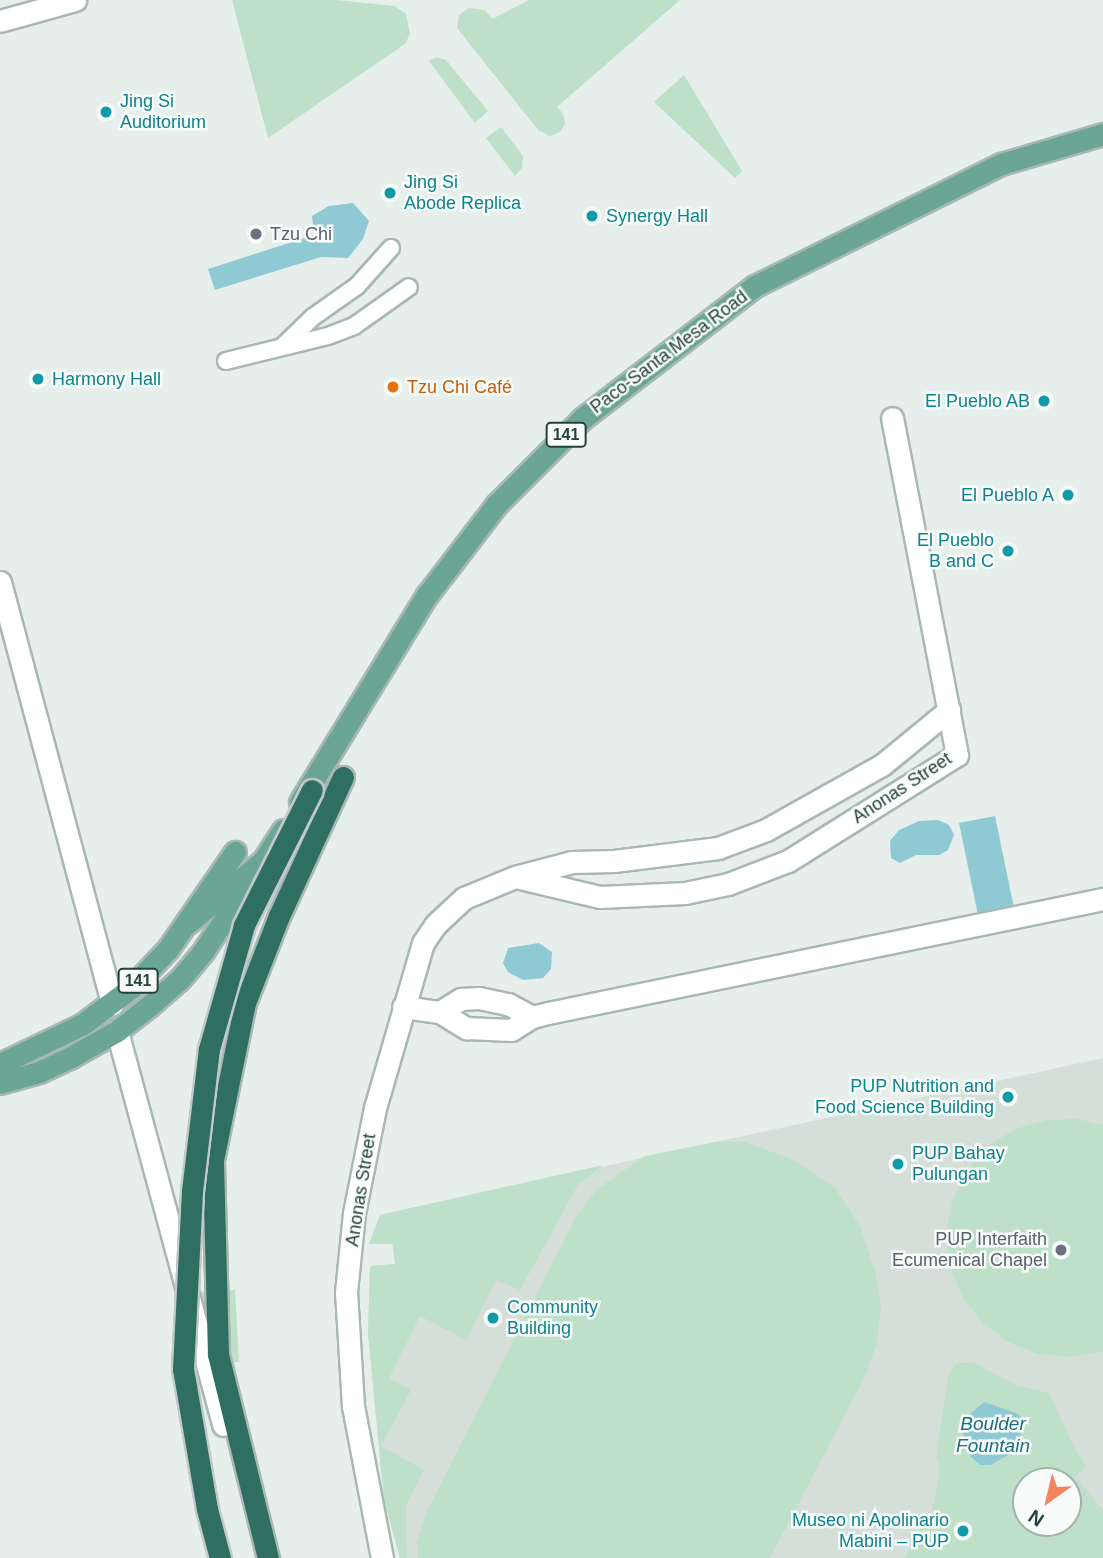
<!DOCTYPE html>
<meta charset="utf-8">
<style>
body{margin:0}
#map{position:relative;width:1103px;height:1558px;overflow:hidden;background:#e6efeb;font-family:Arial,sans-serif}
div>[style]{position:absolute}
.built>*{inset:0;background:#d4dfda}
.green>*{inset:0;background:#bfe0c8}
.water>*{inset:0;background:#8ec9d4}
.roads{filter:drop-shadow(2px 0 #a8b8b2) drop-shadow(-2px 0 #a8b8b2) drop-shadow(0 2px #a8b8b2) drop-shadow(0 -2px #a8b8b2)}
.pedestrian>*{height:16px;margin:-8px;padding:0 8px;transform-origin:8px;border-radius:8px;background:#fff}
.minor>*{height:21px;margin:-10.5px;padding:0 10.5px;transform-origin:10.5px;border-radius:10.5px;background:#fff}
.secondary>*{height:21px;margin:-10.5px;padding:0 10.5px;transform-origin:10.5px;border-radius:10.5px;background:#fff}
.primary>*{height:21px;margin:-10.5px;padding:0 10.5px;transform-origin:10.5px;border-radius:10.5px;background:#6aa596}
.motorway>*{height:21px;margin:-10.5px;padding:0 10.5px;transform-origin:10.5px;border-radius:10.5px;background:#2f6f62}
.bridges{filter:drop-shadow(2px 0 #c2cac8) drop-shadow(-2px 0 #c2cac8) drop-shadow(0 2px #c2cac8) drop-shadow(0 -2px #c2cac8)}
.motorway-bridge>*{height:21px;margin:-10.5px;padding:0 10.5px;transform-origin:10.5px;border-radius:10.5px;background:#2f6f62}
.dots>*{width:19px;height:19px;translate:-50% -50%;box-sizing:border-box;border:4px solid #f7fbf9;border-radius:50%}
span{translate:-50% -50%;white-space:nowrap;text-align:center;line-height:1.15;-webkit-text-stroke:5px #f7fbf9;paint-order:stroke}
.shield-label span{padding:2px 5px;background:#f7fbf9;border:2px solid;border-radius:5px;-webkit-text-stroke-width:0}
.shield-label{font-size:16px;color:#24423a;font-weight:700}
.culture-label{font-size:18px;color:#0d838f}
.left{translate:0 -50%;text-align:left}
.right{translate:-100% -50%;text-align:right}
.worship-label{font-size:18px;color:#5b616d}
.street-label{font-size:18px;color:#24423a}
.food-label{font-size:18px;color:#c56008}
.water-label{font-size:19px;color:#1c6f80;font-style:italic}
.north{position:absolute;left:1012px;top:1467px;width:70px;height:70px;box-sizing:border-box;background:#f7fbf9;border:2px solid #a3b1ad;border-radius:50%;rotate:214deg;font-size:19px;font-weight:700;line-height:28px;text-align:center;color:#24423a}
.north::after{content:'';display:block;margin:auto;width:24px;height:32px;background:#f4845f;clip-path:polygon(50% 0,100% 100%,50% 72%,0 100%)}
</style>
<div id="map">
<div class="built">
<div style="clip-path:polygon(evenodd,1103px 1058px,1103px 1558px,400px 1558px,384px 1500px,368px 1333px,370px 1266px,395px 1264px,392px 1243px,369px 1244px,380px 1215px,1103px 1058px,1026px 1481px,1068px 1481px,1068px 1523px,1026px 1523px,1026px 1481px)"></div>
</div>
<div class="green">
<div style="clip-path:polygon(232px 0,336px 0,395px 6px,406px 14px,410px 34px,405px 44px,268px 138px)"></div>
<div style="clip-path:polygon(529px 0,680px 0,557px 107px,563px 114px,565px 124px,560px 132px,550px 136px,538px 130px,457px 28px,459px 15px,469px 8px,485px 10px,492px 19px)"></div>
<div style="clip-path:polygon(436px 57px,446px 60px,488px 111px,475px 123px,429px 61px)"></div>
<div style="clip-path:polygon(684px 75px,742px 171px,735px 178px,654px 102px)"></div>
<div style="clip-path:polygon(501px 127px,523px 156px,522px 168px,515px 176px,486px 138px)"></div>
<div style="clip-path:polygon(1079px 1119px,1103px 1125px,1103px 1351px,1071px 1357px,1038px 1354px,1008px 1342px,982px 1322px,962px 1296px,950px 1266px,946px 1233px,952px 1201px,966px 1172px,987px 1147px,1015px 1129px,1046px 1120px)"></div>
<div style="clip-path:polygon(715px 1142px,745px 1142px,794px 1160px,835px 1188px,860px 1226px,876px 1275px,881px 1307px,877px 1343px,865px 1376px,770px 1558px,418px 1558px,417px 1542px,427px 1511px,577px 1215px,597px 1189px,645px 1156px)"></div>
<div style="clip-path:polygon(603px 1165px,578px 1185px,520px 1290px,496px 1280px,466px 1340px,420px 1316px,389px 1378px,411px 1390px,381px 1446px,424px 1470px,406px 1505px,407px 1558px,400px 1558px,384px 1500px,368px 1333px,370px 1266px,395px 1264px,393px 1244px,369px 1244px,380px 1215px)"></div>
<div style="clip-path:polygon(235px 1290px,239px 1362px,203px 1363px,200px 1292px)"></div>
<div style="clip-path:polygon(evenodd,960px 1363px,974px 1363px,1016px 1385px,1049px 1393px,1073px 1445px,1086px 1466px,1075px 1477px,1103px 1510px,1103px 1558px,904px 1558px,932px 1512px,940px 1469px,936px 1458px,948px 1377px,955px 1365px,960px 1363px,1026px 1481px,1068px 1481px,1068px 1523px,1026px 1523px,1026px 1481px)"></div>
</div>
<div class="water">
<div style="clip-path:polygon(353px 203px,369px 221px,363px 239px,348px 258px,321px 257px,215px 290px,208px 269px,314px 235px,312px 216px,329px 206px)"></div>
<div style="clip-path:polygon(995px 816px,1014px 908px,978px 915px,959px 823px)"></div>
<div style="clip-path:polygon(938px 820px,949px 825px,954px 835px,948px 850px,939px 855px,916px 855px,900px 863px,891px 858px,890px 841px,899px 830px,919px 821px)"></div>
<div style="clip-path:polygon(539px 943px,552px 952px,551px 969px,543px 978px,523px 980px,508px 972px,503px 963px,508px 948px)"></div>
<div style="clip-path:polygon(984px 1402px,1016px 1413px,1021px 1417px,1024px 1426px,1015px 1451px,991px 1465px,980px 1465px,971px 1457px,963px 1434px,969px 1415px)"></div>
</div>
<div class="roads">
<div class="pedestrian">
<div style="left:283px;top:346px;width:42px;rotate:-44deg"></div>
<div style="left:313px;top:317px;width:54px;rotate:-35.2deg"></div>
<div style="left:357px;top:286px;width:51px;rotate:-48.2deg"></div>
<div style="left:226px;top:361px;width:105px;rotate:-13.8deg"></div>
<div style="left:328px;top:336px;width:28px;rotate:-21deg"></div>
<div style="left:354px;top:326px;width:67px;rotate:-35.3deg"></div>
</div>
<div class="minor">
<div style="left:0;top:582px;width:437px;rotate:75.1deg"></div>
<div style="left:520px;top:878px;width:82px;rotate:13.4deg"></div>
<div style="left:600px;top:897px;width:85px;rotate:-2.7deg"></div>
<div style="left:685px;top:893px;width:44px;rotate:-11.8deg"></div>
<div style="left:728px;top:884px;width:64px;rotate:-21deg"></div>
<div style="left:788px;top:861px;width:199px;rotate:-32.1deg"></div>
<div style="left:957px;top:755px;width:343px;rotate:-100.9deg"></div>
<div style="left:403px;top:1007px;width:37px;rotate:8deg"></div>
<div style="left:440px;top:1012px;width:31px;rotate:32deg"></div>
<div style="left:466px;top:1028px;width:45px;rotate:2.5deg"></div>
<div style="left:511px;top:1030px;width:25px;rotate:-32deg"></div>
<div style="left:532px;top:1017px;width:16px;rotate:-14deg"></div>
<div style="left:548px;top:1013px;width:567px;rotate:-11.61deg"></div>
<div style="left:440px;top:1012px;width:25px;rotate:-32deg"></div>
<div style="left:461px;top:999px;width:18px;rotate:-3deg"></div>
<div style="left:479px;top:998px;width:30px;rotate:12deg"></div>
<div style="left:508px;top:1004px;width:27px;rotate:28deg"></div>
<div style="left:117px;top:1031px;width:408px;rotate:74.9deg"></div>
<div style="left:382px;top:1558px;width:155px;rotate:-100.8deg"></div>
<div style="left:353px;top:1406px;width:114px;rotate:-93.5deg"></div>
<div style="left:346px;top:1292px;width:79px;rotate:-84.2deg"></div>
<div style="left:354px;top:1213px;width:107px;rotate:-78.7deg"></div>
<div style="left:375px;top:1108px;width:172px;rotate:-73.8deg"></div>
<div style="left:423px;top:943px;width:22px;rotate:-56deg"></div>
<div style="left:435px;top:925px;width:40px;rotate:-43deg"></div>
<div style="left:464px;top:898px;width:55px;rotate:-22.4deg"></div>
<div style="left:515px;top:877px;width:59px;rotate:-14.7deg"></div>
<div style="left:572px;top:862px;width:42px;rotate:-1.4deg"></div>
<div style="left:614px;top:861px;width:105px;rotate:-7.1deg"></div>
<div style="left:718px;top:848px;width:51px;rotate:-20.6deg"></div>
<div style="left:766px;top:830px;width:133px;rotate:-29.3deg"></div>
<div style="left:882px;top:765px;width:87px;rotate:-39.4deg"></div>
</div>
<div class="secondary">
<div style="left:0;top:21px;width:78px;rotate:-15.6deg"></div>
</div>
<div class="primary">
<div style="left:300px;top:802px;width:243px;rotate:-58.5deg"></div>
<div style="left:427px;top:595px;width:113px;rotate:-52.5deg"></div>
<div style="left:496px;top:505px;width:122px;rotate:-45deg"></div>
<div style="left:582px;top:419px;width:218px;rotate:-37.6deg"></div>
<div style="left:755px;top:286px;width:275px;rotate:-26.4deg"></div>
<div style="left:1001px;top:164px;width:106px;rotate:-16.4deg"></div>
<div style="left:188px;top:923px;width:97px;rotate:-39.6deg"></div>
<div style="left:263px;top:861px;width:37px;rotate:-57deg"></div>
<div style="left:0;top:1064px;width:92px;rotate:-25.7deg"></div>
<div style="left:83px;top:1024px;width:60px;rotate:-36.9deg"></div>
<div style="left:131px;top:988px;width:54px;rotate:-46.5deg"></div>
<div style="left:168px;top:949px;width:118px;rotate:-55.4deg"></div>
<div style="left:0;top:1083px;width:41px;rotate:-15.8deg"></div>
<div style="left:39px;top:1072px;width:35px;rotate:-25deg"></div>
<div style="left:71px;top:1057px;width:53px;rotate:-29.5deg"></div>
<div style="left:117px;top:1031px;width:41px;rotate:-38deg"></div>
<div style="left:149px;top:1006px;width:41px;rotate:-41.1deg"></div>
<div style="left:180px;top:979px;width:38px;rotate:-50deg"></div>
<div style="left:204px;top:950px;width:83px;rotate:-56.3deg"></div>
</div>
<div class="motorway">
<div style="left:268px;top:1558px;width:210px;rotate:-103.8deg"></div>
<div style="left:218px;top:1354px;width:194px;rotate:-91.5deg"></div>
<div style="left:213px;top:1160px;width:160px;rotate:-78.5deg"></div>
<div style="left:245px;top:1003px;width:93px;rotate:-68.7deg"></div>
<div style="left:279px;top:916px;width:153px;rotate:-65.3deg"></div>
</div>
</div>
<div class="bridges">
<div class="motorway-bridge">
<div style="left:220px;top:1558px;width:51px;rotate:-104.9deg"></div>
<div style="left:207px;top:1509px;width:142px;rotate:-99.7deg"></div>
<div style="left:183px;top:1369px;width:178px;rotate:-87.1deg"></div>
<div style="left:192px;top:1191px;width:143px;rotate:-83.2deg"></div>
<div style="left:209px;top:1049px;width:129px;rotate:-74.2deg"></div>
<div style="left:244px;top:925px;width:151px;rotate:-63.3deg"></div>
</div>
</div>
<div class="dots">
<div style="left:106px;top:112px;background:#0f9aa8"></div>
<div style="left:390px;top:193px;background:#0f9aa8"></div>
<div style="left:592px;top:216px;background:#0f9aa8"></div>
<div style="left:256px;top:234px;background:#6b7280"></div>
<div style="left:38px;top:379px;background:#0f9aa8"></div>
<div style="left:393px;top:387px;background:#e8710a"></div>
<div style="left:1044px;top:401px;background:#0f9aa8"></div>
<div style="left:1068px;top:495px;background:#0f9aa8"></div>
<div style="left:1008px;top:551px;background:#0f9aa8"></div>
<div style="left:1008px;top:1097px;background:#0f9aa8"></div>
<div style="left:898px;top:1164px;background:#0f9aa8"></div>
<div style="left:1061px;top:1250px;background:#6b7280"></div>
<div style="left:493px;top:1318px;background:#0f9aa8"></div>
<div style="left:963px;top:1531px;background:#0f9aa8"></div>
</div>
<div class="shield-label">
<span style="left:566px;top:435px">141</span>
<span style="left:138px;top:981px">141</span>
</div>
<div class="culture-label">
<span class="left" style="left:120px;top:112px">Jing Si<br>Auditorium</span>
<span class="left" style="left:404px;top:193px">Jing Si<br>Abode Replica</span>
<span class="left" style="left:606px;top:216px">Synergy Hall</span>
<span class="left" style="left:52px;top:379px">Harmony Hall</span>
<span class="right" style="left:1030px;top:401px">El Pueblo AB</span>
<span class="right" style="left:1054px;top:495px">El Pueblo A</span>
<span class="right" style="left:994px;top:551px">El Pueblo<br>B and C</span>
<span class="right" style="left:994px;top:1097px">PUP Nutrition and<br>Food Science Building</span>
<span class="left" style="left:912px;top:1164px">PUP Bahay<br>Pulungan</span>
<span class="left" style="left:507px;top:1318px">Community<br>Building</span>
<span class="right" style="left:949px;top:1531px">Museo ni Apolinario<br>Mabini – PUP</span>
</div>
<div class="worship-label">
<span class="left" style="left:270px;top:234px">Tzu Chi</span>
<span class="right" style="left:1047px;top:1250px">PUP Interfaith<br>Ecumenical Chapel</span>
</div>
<div class="street-label">
<span style="left:669px;top:352px;rotate:-37deg">Paco-Santa Mesa Road</span>
<span style="left:902px;top:788px;rotate:-33deg">Anonas Street</span>
<span style="left:361px;top:1190px;rotate:-81deg">Anonas Street</span>
</div>
<div class="food-label">
<span class="left" style="left:407px;top:387px">Tzu Chi Café</span>
</div>
<div class="water-label">
<span style="left:993px;top:1435px">Boulder<br>Fountain</span>
</div>
<div class="north">N</div>
</div>
